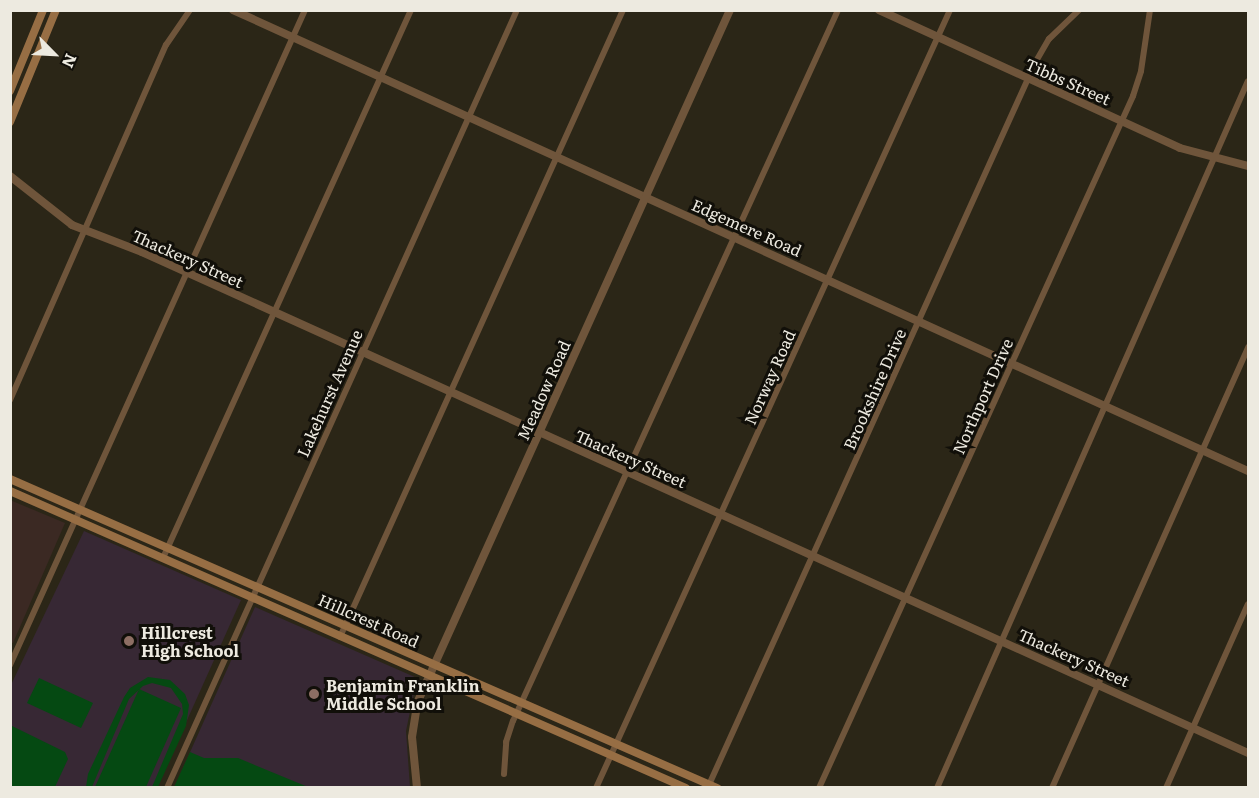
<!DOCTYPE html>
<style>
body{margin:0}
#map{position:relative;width:1259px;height:798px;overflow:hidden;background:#2b2617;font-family:Literata,serif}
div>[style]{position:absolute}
.industrial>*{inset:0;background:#3b2923}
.education>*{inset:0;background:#372834}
.green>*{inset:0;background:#054912}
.minor>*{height:6px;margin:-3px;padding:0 3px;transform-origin:3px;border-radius:3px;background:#6f553b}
.tertiary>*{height:8px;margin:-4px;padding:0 4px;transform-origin:4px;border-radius:4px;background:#6f553b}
.secondary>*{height:8px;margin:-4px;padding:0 4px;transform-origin:4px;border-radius:4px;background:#976e44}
.dots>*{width:16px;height:16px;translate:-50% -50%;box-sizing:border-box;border:3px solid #110f09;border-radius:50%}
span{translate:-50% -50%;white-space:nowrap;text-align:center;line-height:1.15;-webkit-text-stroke:6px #110f09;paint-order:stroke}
.street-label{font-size:16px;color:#edeae0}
.poi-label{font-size:16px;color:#edeae0;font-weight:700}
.left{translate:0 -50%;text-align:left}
.frame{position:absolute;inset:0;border:12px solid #edeae0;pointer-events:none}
.north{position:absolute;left:24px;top:24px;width:60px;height:60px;-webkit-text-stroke:4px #110f09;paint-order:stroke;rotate:114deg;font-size:16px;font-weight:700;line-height:24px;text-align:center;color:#edeae0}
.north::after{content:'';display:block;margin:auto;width:21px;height:27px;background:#edeae0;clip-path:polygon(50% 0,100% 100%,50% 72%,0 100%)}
</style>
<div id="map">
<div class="industrial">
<div style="clip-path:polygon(10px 500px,65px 523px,13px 643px,10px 642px)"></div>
</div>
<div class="education">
<div style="clip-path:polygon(84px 531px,241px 600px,157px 787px,11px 787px,10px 687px)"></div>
<div style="clip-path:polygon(255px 607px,417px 678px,406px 731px,410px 787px,174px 788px)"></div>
</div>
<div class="green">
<div style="clip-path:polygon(148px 677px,170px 680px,185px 694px,189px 705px,186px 726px,158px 787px,152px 787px,183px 714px,182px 704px,171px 688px,152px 683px,143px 686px,129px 699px,92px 787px,86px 787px,88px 774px,124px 697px,130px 688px)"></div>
<div style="clip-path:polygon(39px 678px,93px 703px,81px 728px,27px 703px)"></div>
<div style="clip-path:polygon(139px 689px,181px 708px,146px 787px,95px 787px)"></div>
<div style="clip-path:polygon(10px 725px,65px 752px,68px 759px,55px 787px,11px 787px)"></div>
<div style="clip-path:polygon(190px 752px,204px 758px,238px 758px,308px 787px,174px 787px)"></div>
</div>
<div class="minor">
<div style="left:10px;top:400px;width:388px;rotate:-66.3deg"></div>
<div style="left:166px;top:45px;width:42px;rotate:-55.6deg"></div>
<div style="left:163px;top:558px;width:602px;rotate:-65.65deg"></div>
<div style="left:340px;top:637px;width:688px;rotate:-65.71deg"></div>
<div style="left:10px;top:665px;width:718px;rotate:-65.75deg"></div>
<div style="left:504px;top:774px;width:32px;rotate:-86deg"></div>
<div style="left:506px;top:742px;width:22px;rotate:-72deg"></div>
<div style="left:513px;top:721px;width:782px;rotate:-65.43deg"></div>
<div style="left:708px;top:787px;width:794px;rotate:-65.69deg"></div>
<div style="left:1035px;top:63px;width:28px;rotate:-60deg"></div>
<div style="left:1049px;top:39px;width:42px;rotate:-44deg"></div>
<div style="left:167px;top:788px;width:853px;rotate:-65.78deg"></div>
<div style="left:596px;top:788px;width:855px;rotate:-65.53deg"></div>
<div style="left:819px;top:788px;width:760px;rotate:-65.59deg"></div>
<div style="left:1133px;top:96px;width:26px;rotate:-72deg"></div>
<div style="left:1141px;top:71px;width:62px;rotate:-81.6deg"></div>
<div style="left:937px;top:788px;width:772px;rotate:-66.26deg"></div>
<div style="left:1052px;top:788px;width:483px;rotate:-66deg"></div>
<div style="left:1166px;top:788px;width:201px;rotate:-66deg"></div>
</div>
<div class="tertiary">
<div style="left:233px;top:10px;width:1115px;rotate:24.43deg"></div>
<div style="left:879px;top:10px;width:331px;rotate:24.6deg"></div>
<div style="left:1180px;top:148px;width:70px;rotate:14.8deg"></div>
<div style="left:10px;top:176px;width:79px;rotate:38.3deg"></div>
<div style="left:72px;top:225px;width:75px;rotate:21.1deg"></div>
<div style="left:142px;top:252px;width:1214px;rotate:24.37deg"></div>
<div style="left:417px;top:788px;width:51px;rotate:-95.6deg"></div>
<div style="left:412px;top:737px;width:36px;rotate:-81deg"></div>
<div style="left:418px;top:701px;width:758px;rotate:-65.7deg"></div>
</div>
<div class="secondary">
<div style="left:10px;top:91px;width:87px;rotate:-67.8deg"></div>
<div style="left:10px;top:122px;width:121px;rotate:-67.7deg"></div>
<div style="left:10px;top:479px;width:772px;rotate:23.61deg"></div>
<div style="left:10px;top:491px;width:738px;rotate:23.72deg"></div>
</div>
<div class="dots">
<div style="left:129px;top:641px;background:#8d6e63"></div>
<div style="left:314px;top:694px;background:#8d6e63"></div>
</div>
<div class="street-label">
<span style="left:1068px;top:81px;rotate:24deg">Tibbs Street</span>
<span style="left:747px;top:227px;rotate:24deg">Edgemere Road</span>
<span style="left:188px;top:258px;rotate:24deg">Thackery Street</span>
<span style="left:769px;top:377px;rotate:-66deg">Norway Road</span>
<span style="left:874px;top:389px;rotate:-66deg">Brookshire Drive</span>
<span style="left:543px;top:390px;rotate:-66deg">Meadow Road</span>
<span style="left:329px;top:393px;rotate:-66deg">Lakehurst Avenue</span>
<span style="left:982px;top:396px;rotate:-66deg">Northport Drive</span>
<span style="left:631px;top:458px;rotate:24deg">Thackery Street</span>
<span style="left:369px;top:620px;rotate:24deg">Hillcrest Road</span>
<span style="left:1074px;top:657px;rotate:24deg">Thackery Street</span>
</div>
<div class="poi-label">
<span class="left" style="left:141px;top:641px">Hillcrest<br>High School</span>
<span class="left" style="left:326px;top:694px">Benjamin Franklin<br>Middle School</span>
</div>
<div class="frame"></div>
<div class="north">N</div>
</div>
